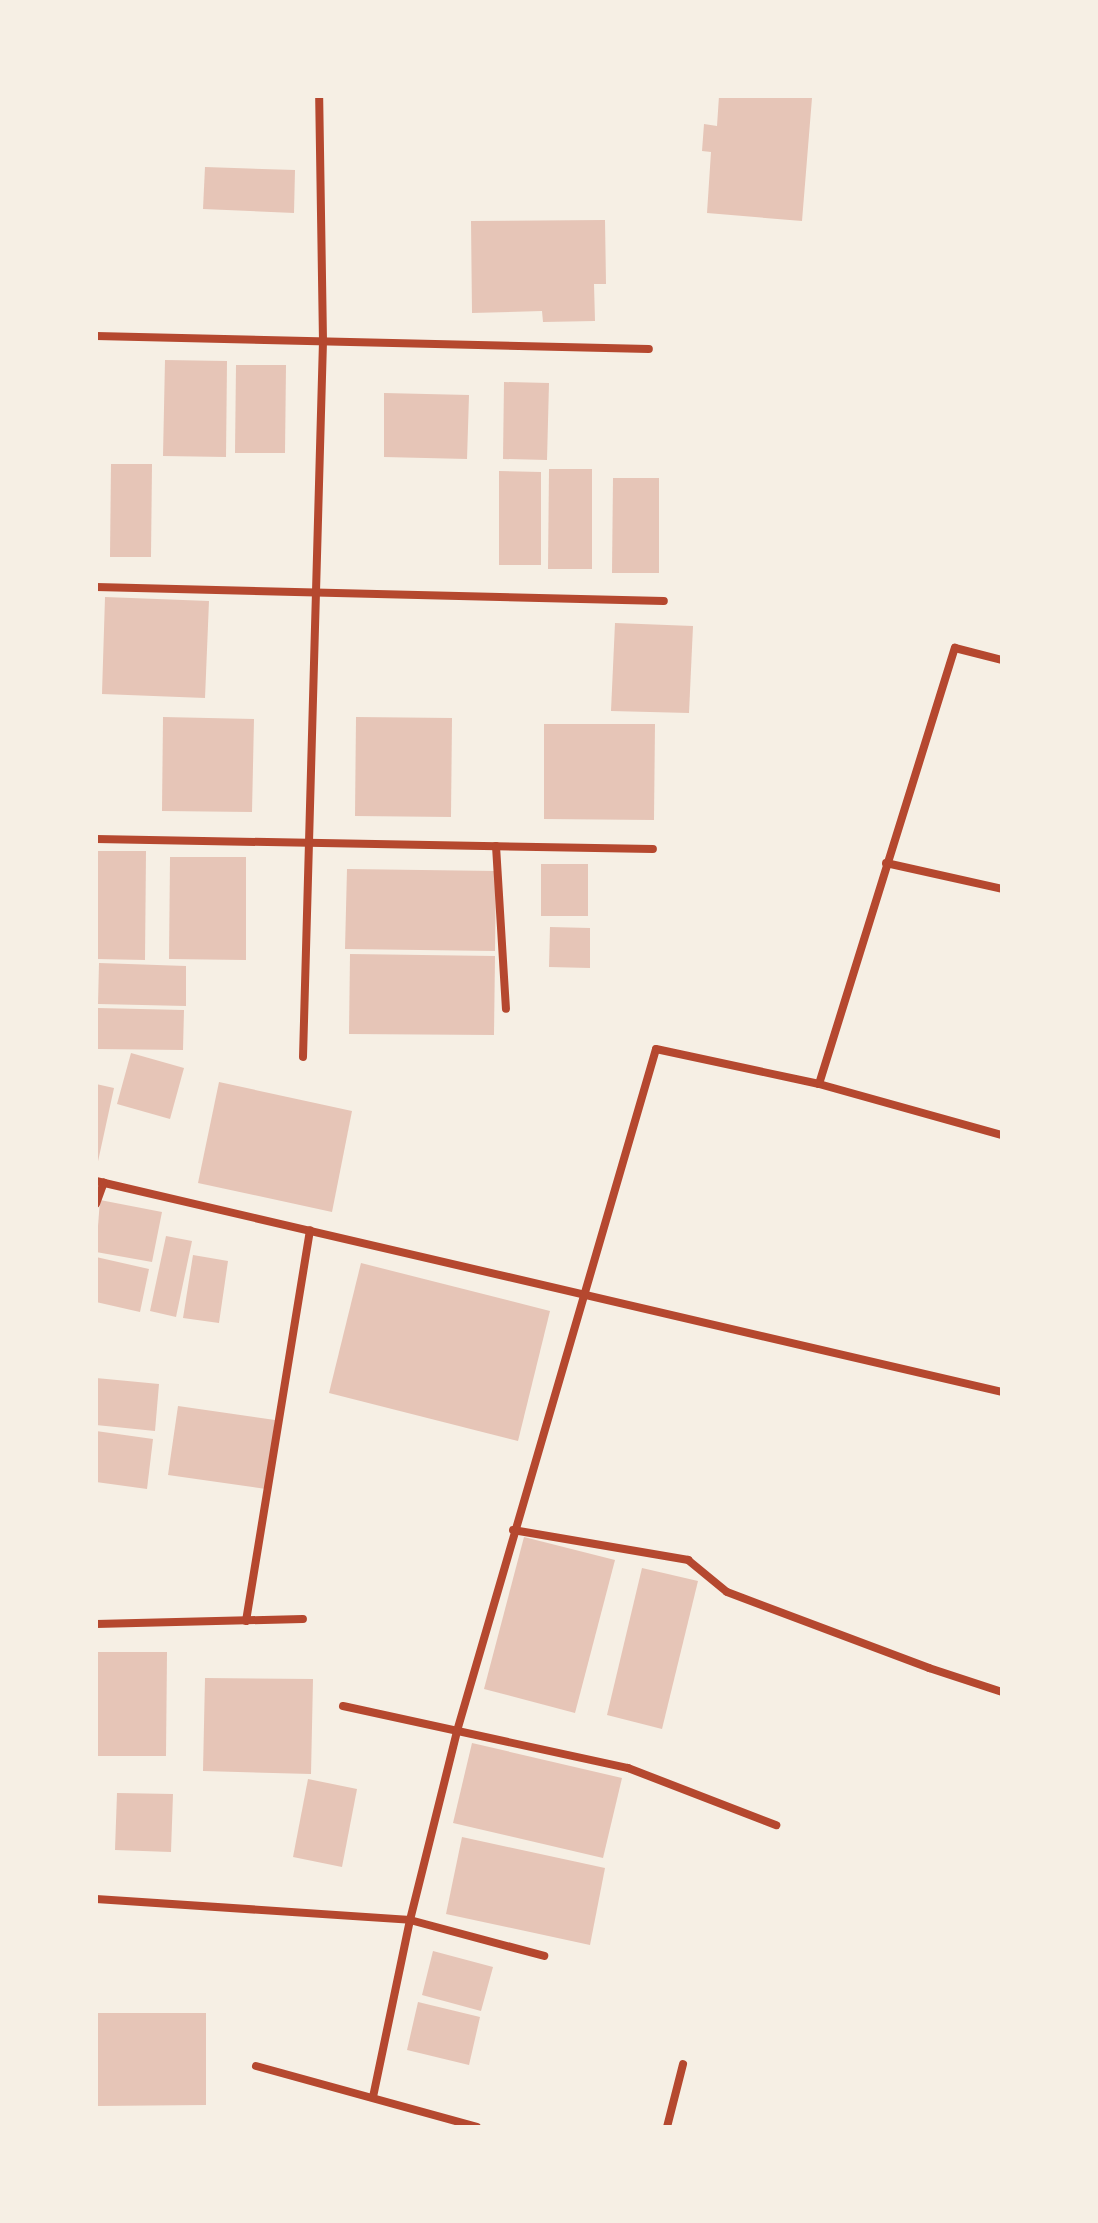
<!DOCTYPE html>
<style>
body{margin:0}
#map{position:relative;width:1098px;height:2223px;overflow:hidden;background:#f6efe4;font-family:Rubik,sans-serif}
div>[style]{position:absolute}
.building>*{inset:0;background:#e6c5b7}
.minor>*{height:8px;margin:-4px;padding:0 4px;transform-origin:4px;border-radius:4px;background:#b5482f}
span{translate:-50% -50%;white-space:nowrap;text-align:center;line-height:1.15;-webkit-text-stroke:8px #f6efe4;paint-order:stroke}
.frame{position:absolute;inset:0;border:98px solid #f6efe4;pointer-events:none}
</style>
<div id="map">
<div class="building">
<div style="clip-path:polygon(719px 96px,812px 98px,802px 221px,707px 213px,711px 152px,702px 151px,704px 124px,717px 126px)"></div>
<div style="clip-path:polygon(205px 167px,295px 170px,294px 213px,203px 209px)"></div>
<div style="clip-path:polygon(605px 220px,606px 284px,594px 284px,595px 321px,543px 322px,542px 311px,472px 313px,471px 221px)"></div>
<div style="clip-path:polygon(165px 360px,227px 361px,226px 457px,163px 456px)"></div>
<div style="clip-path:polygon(236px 365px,286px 365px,285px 453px,235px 453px)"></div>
<div style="clip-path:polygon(504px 382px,549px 383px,547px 460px,503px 459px)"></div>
<div style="clip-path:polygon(384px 393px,469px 395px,467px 459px,384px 457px)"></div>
<div style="clip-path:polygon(111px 464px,152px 464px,151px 557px,110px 557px)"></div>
<div style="clip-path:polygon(549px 469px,592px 469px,592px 569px,548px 569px)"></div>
<div style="clip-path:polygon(499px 471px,541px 472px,541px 565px,499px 565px)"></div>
<div style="clip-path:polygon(613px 478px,659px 478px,659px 573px,612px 573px)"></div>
<div style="clip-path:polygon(105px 597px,209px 601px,205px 698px,102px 694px)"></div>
<div style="clip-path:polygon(615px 623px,693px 626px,689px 713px,611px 711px)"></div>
<div style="clip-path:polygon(163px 717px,254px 719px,252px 812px,162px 811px)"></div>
<div style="clip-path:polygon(356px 717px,452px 718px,451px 817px,355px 816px)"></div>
<div style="clip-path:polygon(544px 724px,655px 724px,654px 820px,544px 819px)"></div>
<div style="clip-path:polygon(96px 851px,146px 851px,145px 960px,96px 959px)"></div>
<div style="clip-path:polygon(170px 857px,246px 857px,246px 960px,169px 959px)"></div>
<div style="clip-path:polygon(541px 864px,588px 864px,588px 916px,541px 916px)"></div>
<div style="clip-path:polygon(347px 869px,496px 871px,495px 951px,345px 949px)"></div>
<div style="clip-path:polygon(550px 927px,590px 928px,590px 968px,549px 967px)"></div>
<div style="clip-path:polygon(350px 954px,495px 956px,494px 1035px,349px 1034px)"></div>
<div style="clip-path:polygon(99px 963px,186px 966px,186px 1006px,98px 1004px)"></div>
<div style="clip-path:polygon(97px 1008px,184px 1010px,183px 1050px,97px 1049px)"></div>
<div style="clip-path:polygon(131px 1053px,184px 1068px,170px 1119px,117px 1104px)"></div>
<div style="clip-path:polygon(219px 1082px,352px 1111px,332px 1212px,198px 1183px)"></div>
<div style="clip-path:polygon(96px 1084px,114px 1088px,97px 1166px,96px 1165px)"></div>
<div style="clip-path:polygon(100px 1200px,162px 1212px,152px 1262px,96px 1252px)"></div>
<div style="clip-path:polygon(166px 1236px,192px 1241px,176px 1317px,150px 1311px)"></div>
<div style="clip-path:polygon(193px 1255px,228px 1261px,219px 1323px,183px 1318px)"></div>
<div style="clip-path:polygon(96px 1257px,149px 1269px,140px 1312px,96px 1302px)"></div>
<div style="clip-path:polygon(361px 1263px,550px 1311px,518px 1441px,329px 1393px)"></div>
<div style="clip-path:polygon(96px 1378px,159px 1384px,155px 1431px,96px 1425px)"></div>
<div style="clip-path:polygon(178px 1406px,275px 1420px,266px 1489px,168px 1475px)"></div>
<div style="clip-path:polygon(96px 1431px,153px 1439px,147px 1489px,96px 1482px)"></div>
<div style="clip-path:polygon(524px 1537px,615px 1560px,575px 1713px,484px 1689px)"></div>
<div style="clip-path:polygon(642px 1568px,698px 1581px,662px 1729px,607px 1715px)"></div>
<div style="clip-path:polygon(96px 1652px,167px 1652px,166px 1756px,96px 1756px)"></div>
<div style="clip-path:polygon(205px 1678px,313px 1679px,311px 1774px,203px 1771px)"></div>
<div style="clip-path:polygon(472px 1743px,622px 1778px,603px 1858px,453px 1823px)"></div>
<div style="clip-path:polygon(308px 1779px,357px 1789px,342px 1867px,293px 1857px)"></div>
<div style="clip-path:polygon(117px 1793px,173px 1794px,171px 1852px,115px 1850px)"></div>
<div style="clip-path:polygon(462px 1837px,605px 1868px,590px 1945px,446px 1914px)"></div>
<div style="clip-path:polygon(433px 1951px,493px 1967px,481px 2011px,422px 1995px)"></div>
<div style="clip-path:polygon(418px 2002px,480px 2017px,469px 2065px,407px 2050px)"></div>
<div style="clip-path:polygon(96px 2013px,206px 2013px,206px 2105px,96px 2106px)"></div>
</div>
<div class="minor">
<div style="left:96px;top:336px;width:553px;rotate:1.35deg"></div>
<div style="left:96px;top:587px;width:568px;rotate:1.41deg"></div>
<div style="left:96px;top:839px;width:557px;rotate:1.03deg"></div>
<div style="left:496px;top:846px;width:163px;rotate:86.5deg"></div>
<div style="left:886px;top:863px;width:119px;rotate:12.6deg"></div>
<div style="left:303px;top:1057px;width:716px;rotate:-88.4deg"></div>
<div style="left:323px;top:341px;width:245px;rotate:-90.9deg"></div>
<div style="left:819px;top:1084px;width:457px;rotate:-72.7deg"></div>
<div style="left:955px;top:648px;width:49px;rotate:14.3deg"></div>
<div style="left:96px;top:1181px;width:930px;rotate:13.11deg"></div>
<div style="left:96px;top:1204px;width:23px;rotate:-70deg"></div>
<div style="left:513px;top:1530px;width:178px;rotate:9.7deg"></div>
<div style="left:688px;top:1560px;width:50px;rotate:39.4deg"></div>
<div style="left:727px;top:1592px;width:216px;rotate:20.6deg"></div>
<div style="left:929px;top:1668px;width:77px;rotate:18.2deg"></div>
<div style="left:246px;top:1621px;width:396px;rotate:-80.7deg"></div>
<div style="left:96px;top:1624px;width:207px;rotate:-1.4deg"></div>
<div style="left:343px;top:1706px;width:292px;rotate:12.3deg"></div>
<div style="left:628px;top:1768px;width:159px;rotate:21.1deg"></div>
<div style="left:96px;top:1899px;width:315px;rotate:3.8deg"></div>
<div style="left:410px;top:1920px;width:139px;rotate:15deg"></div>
<div style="left:256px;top:2066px;width:229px;rotate:15.4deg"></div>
<div style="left:373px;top:2097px;width:181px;rotate:-78.2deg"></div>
<div style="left:410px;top:1920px;width:195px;rotate:-76deg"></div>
<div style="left:457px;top:1731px;width:710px;rotate:-73.73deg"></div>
<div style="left:656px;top:1049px;width:167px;rotate:12.1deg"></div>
<div style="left:819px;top:1084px;width:190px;rotate:15.6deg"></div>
<div style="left:667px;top:2127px;width:65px;rotate:-75.7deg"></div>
</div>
<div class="frame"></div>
</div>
